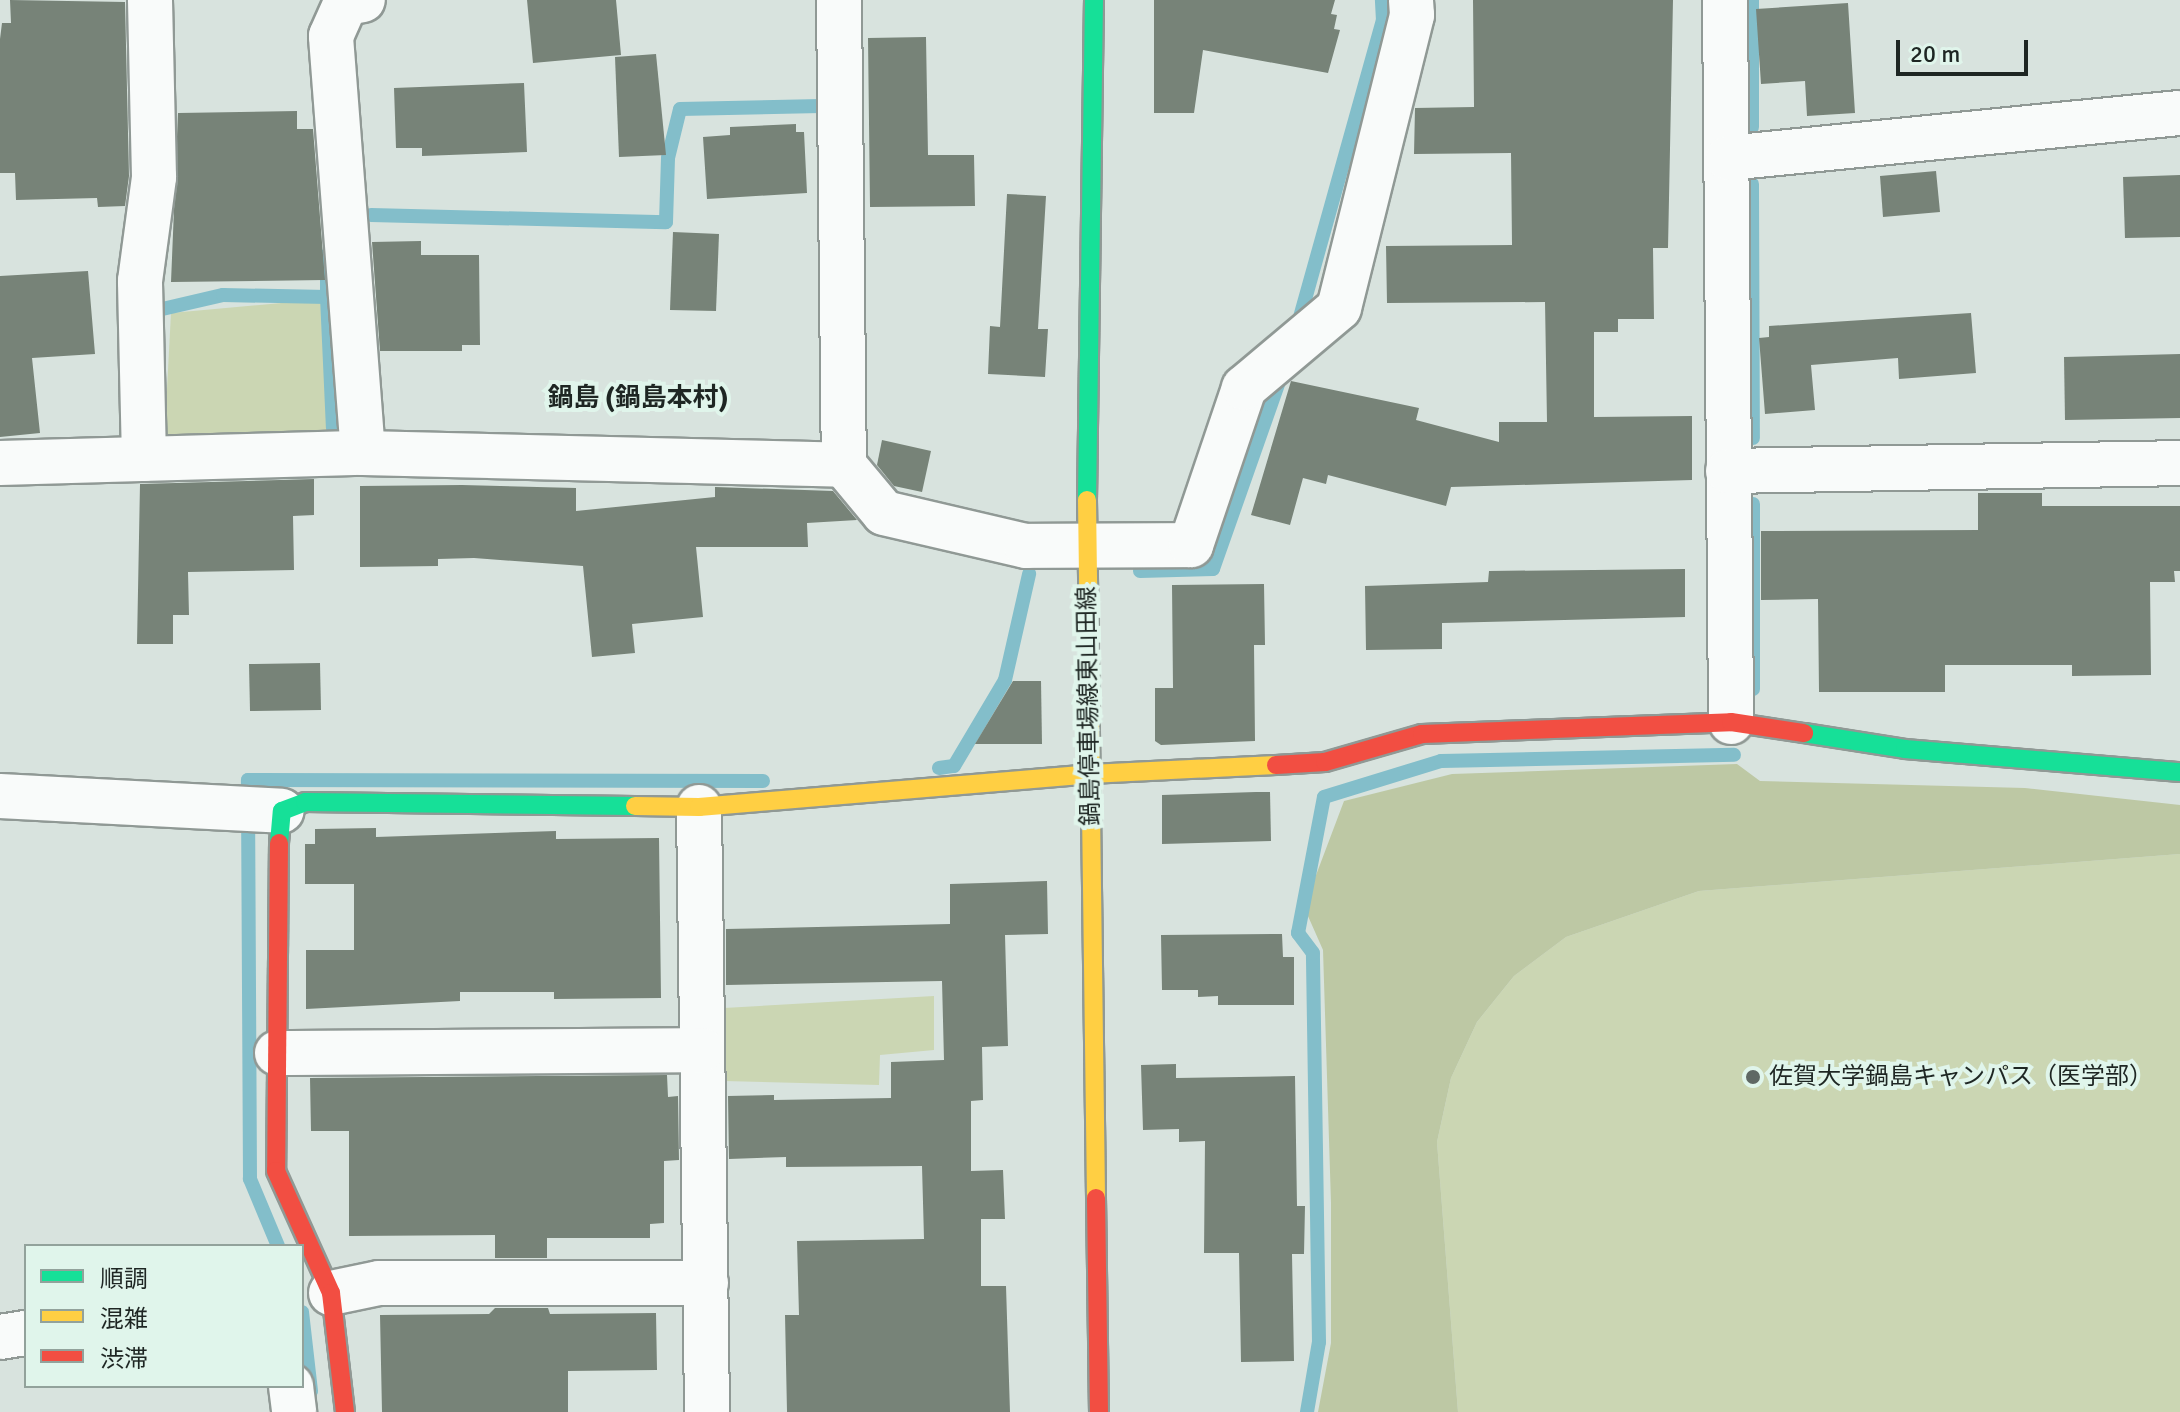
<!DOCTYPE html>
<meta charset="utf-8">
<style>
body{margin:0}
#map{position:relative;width:2180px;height:1412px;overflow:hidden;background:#d8e3de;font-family:Signika,"Noto Sans JP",sans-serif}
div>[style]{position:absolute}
.green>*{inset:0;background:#cbd6b3}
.forest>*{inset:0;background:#bdc8a4}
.stream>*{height:14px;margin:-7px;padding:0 7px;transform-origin:7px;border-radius:7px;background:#83beca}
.building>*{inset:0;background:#778378}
.roads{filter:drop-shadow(2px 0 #909995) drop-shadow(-2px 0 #909995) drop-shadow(0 2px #909995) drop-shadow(0 -2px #909995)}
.street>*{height:44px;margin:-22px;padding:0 22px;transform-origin:22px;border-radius:22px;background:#f9fbfa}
.fast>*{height:18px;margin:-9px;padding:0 9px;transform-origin:9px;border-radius:9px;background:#16e098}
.slow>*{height:18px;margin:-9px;padding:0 9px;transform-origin:9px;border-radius:9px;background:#ffcf43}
.jam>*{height:18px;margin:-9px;padding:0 9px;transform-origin:9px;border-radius:9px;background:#f24e42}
.dots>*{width:22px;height:22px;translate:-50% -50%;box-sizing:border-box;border:4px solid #e0f5eb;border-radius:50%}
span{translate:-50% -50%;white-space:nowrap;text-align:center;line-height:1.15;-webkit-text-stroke:8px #e0f5eb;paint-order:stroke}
.street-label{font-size:24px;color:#1e2623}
.poi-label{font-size:24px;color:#1e2623}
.left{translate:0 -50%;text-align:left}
.neighbourhood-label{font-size:26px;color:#1e2623;font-weight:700}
.legend{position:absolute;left:24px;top:1244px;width:280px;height:144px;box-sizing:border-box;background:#e0f5eb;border:2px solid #92a29b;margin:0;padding:10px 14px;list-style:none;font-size:24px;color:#1e2623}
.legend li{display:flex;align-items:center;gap:16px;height:40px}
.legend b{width:40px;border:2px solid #92a29b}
.scale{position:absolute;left:1896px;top:40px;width:132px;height:36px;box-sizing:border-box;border:4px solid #1e2623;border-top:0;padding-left:10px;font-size:24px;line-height:28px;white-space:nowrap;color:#1e2623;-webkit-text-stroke:6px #e0f5eb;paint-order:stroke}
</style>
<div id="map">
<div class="green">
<div style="clip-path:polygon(336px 298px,346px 442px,164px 446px,171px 313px)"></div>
<div style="clip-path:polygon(2180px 854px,2180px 1412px,1458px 1412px,1437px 1142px,1451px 1078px,1477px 1022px,1514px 976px,1566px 937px,1699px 891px)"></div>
<div style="clip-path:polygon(934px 996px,934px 1050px,880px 1055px,879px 1085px,724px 1081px,724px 1008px)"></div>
</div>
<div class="forest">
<div style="clip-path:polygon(1737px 764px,1760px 781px,2025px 788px,2180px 805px,2180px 854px,1699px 891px,1566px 937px,1514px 976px,1477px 1022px,1451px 1078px,1437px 1142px,1458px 1412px,1318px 1412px,1331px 1343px,1331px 1203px,1323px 950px,1304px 907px,1344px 801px,1452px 774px)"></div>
</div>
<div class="stream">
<div style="left:1752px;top:0;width:127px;rotate:90deg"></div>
<div style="left:1752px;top:184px;width:254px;rotate:89.8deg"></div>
<div style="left:371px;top:215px;width:295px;rotate:1.4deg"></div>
<div style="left:666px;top:222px;width:64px;rotate:-88.2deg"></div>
<div style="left:668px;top:158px;width:50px;rotate:-76.2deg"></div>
<div style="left:680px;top:109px;width:141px;rotate:-1.2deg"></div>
<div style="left:327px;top:297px;width:131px;rotate:87.4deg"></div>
<div style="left:158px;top:325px;width:15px;rotate:-90deg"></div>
<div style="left:158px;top:310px;width:67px;rotate:-13deg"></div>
<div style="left:223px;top:295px;width:104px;rotate:1.1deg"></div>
<div style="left:327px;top:297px;width:42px;rotate:-90deg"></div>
<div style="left:1297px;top:328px;width:319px;rotate:-74.4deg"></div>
<div style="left:1383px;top:21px;width:21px;rotate:-93deg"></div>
<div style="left:1753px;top:504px;width:185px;rotate:90deg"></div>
<div style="left:1140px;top:571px;width:73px;rotate:-1.6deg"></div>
<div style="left:1213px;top:569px;width:211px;rotate:-70.6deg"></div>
<div style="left:939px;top:768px;width:15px;rotate:-8deg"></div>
<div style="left:954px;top:766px;width:100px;rotate:-59.3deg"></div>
<div style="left:1005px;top:680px;width:109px;rotate:-77.2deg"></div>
<div style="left:278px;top:1246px;width:73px;rotate:-112.7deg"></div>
<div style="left:250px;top:1179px;width:399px;rotate:-90.3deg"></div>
<div style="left:248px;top:780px;width:515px;rotate:0.11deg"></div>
<div style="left:302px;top:1312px;width:80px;rotate:83.5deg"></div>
<div style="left:1307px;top:1412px;width:71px;rotate:-80.3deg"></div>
<div style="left:1319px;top:1342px;width:389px;rotate:-90.9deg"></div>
<div style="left:1313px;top:953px;width:25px;rotate:-127deg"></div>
<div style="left:1298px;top:933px;width:138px;rotate:-79.2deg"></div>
<div style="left:1324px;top:797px;width:122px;rotate:-17.1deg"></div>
<div style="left:1441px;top:761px;width:293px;rotate:-1.2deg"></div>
</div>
<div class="building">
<div style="clip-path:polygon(10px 0,125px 2px,129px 176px,125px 206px,98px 207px,97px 198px,16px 200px,15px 173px,0 173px,0 39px,2px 23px,11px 23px)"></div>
<div style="clip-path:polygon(527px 0,616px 0,621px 55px,533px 63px)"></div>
<div style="clip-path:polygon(1154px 0,1335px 0,1331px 14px,1337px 15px,1334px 29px,1340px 30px,1328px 73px,1203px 50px,1194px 113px,1154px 113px)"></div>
<div style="clip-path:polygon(1473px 0,1673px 0,1668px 248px,1653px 248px,1654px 319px,1618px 319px,1618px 332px,1594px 332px,1594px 417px,1692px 416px,1692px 480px,1451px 487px,1446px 506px,1328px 475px,1326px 484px,1303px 478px,1290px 525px,1251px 515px,1291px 381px,1419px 408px,1416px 420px,1499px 442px,1499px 422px,1547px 422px,1545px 302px,1387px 303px,1386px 246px,1512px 245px,1511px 153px,1414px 154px,1415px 108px,1474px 107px)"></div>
<div style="clip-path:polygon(1848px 3px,1855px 113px,1807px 116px,1805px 81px,1761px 84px,1756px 9px)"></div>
<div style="clip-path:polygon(926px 37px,928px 155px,974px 155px,975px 206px,870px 207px,868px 38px)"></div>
<div style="clip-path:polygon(656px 54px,666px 155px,619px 157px,615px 57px)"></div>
<div style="clip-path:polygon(524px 83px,527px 152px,422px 156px,422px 148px,396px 148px,394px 88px)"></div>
<div style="clip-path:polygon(297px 111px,297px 129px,313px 129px,325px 280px,171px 282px,178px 113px)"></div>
<div style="clip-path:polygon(796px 124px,796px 132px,804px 132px,807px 193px,707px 199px,703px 137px,730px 135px,730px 127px)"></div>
<div style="clip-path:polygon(1936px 171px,1940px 212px,1883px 217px,1880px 176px)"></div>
<div style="clip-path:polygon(2180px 175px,2180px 237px,2125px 238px,2123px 177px)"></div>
<div style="clip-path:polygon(1007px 194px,1046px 196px,1038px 329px,1048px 329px,1045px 377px,988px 374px,990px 326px,1000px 327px)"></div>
<div style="clip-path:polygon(673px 232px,719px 234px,716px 311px,670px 310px)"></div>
<div style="clip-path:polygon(421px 241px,421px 255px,479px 255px,480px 345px,462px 345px,462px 351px,380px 351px,372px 242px)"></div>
<div style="clip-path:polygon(88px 271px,95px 354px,32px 358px,40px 433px,0 437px,0 276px)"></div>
<div style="clip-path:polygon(1971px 313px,1976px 373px,1899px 379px,1898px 358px,1811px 365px,1815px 410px,1765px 414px,1759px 338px,1769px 337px,1769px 326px)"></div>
<div style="clip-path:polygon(2180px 354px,2180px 418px,2065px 420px,2064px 357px)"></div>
<div style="clip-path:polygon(882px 440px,931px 451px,922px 492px,894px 486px,877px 465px)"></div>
<div style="clip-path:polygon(314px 479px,314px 515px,293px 516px,294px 570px,188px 572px,189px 615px,173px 615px,173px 644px,137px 644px,140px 484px)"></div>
<div style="clip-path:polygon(462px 485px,576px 488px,576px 511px,715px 497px,715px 487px,833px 491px,857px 520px,807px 523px,808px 547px,696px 547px,703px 617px,632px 624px,635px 653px,592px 657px,583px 566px,474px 558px,438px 559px,438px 566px,360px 567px,360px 486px)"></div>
<div style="clip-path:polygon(1978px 493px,2042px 493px,2042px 506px,2180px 506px,2180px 571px,2174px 571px,2175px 582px,2150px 582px,2151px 675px,2072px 676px,2072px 665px,1945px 665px,1945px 692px,1819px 692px,1818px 599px,1761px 600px,1761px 531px,1978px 530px)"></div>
<div style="clip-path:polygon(1685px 569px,1685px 617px,1442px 623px,1442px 649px,1366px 650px,1365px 586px,1488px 582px,1489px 571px)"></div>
<div style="clip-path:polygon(1264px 584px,1265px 645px,1254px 645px,1255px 741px,1161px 745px,1155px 741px,1155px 688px,1173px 688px,1172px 585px)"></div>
<div style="clip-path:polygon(320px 663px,321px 710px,250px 711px,249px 664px)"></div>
<div style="clip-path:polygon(1013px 681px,1041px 681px,1042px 744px,975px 744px)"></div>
<div style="clip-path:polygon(1256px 792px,1270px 792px,1271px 841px,1162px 844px,1162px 795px)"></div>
<div style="clip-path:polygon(376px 828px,376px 837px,556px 831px,556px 839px,659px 838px,661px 998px,554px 999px,554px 992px,460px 992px,460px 1001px,306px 1009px,306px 950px,354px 950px,354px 884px,305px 884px,305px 844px,315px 844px,315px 829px)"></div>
<div style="clip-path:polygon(1047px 881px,1048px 934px,1005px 935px,1008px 1046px,982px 1047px,983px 1100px,971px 1101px,971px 1171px,1003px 1170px,1005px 1219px,981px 1219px,981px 1286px,1006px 1286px,1010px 1412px,787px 1412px,785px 1315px,799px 1315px,797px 1241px,924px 1239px,922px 1166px,786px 1167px,786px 1157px,729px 1159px,728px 1096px,774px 1095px,774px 1100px,891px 1098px,891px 1062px,944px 1060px,942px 981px,726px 985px,726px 929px,950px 924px,950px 884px)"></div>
<div style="clip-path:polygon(1282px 934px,1283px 957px,1294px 957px,1294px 1005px,1218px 1005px,1218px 996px,1198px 997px,1198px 990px,1162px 990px,1161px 935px)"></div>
<div style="clip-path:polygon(1176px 1064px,1176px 1078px,1295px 1076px,1297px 1206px,1305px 1206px,1304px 1254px,1292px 1254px,1294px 1361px,1241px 1362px,1239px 1253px,1204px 1253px,1205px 1141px,1179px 1142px,1179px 1129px,1143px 1130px,1141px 1065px)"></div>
<div style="clip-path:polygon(667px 1075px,668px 1097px,678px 1096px,679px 1160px,664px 1161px,664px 1223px,650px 1224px,650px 1238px,547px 1238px,547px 1258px,495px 1258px,495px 1235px,349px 1236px,349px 1131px,311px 1131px,310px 1078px)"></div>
<div style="clip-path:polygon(495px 1308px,548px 1308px,550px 1314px,656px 1313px,657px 1370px,568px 1371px,568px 1412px,382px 1412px,380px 1315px,489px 1314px)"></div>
</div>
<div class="roads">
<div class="street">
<div style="left:839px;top:0;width:465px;rotate:89.4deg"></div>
<div style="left:1725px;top:0;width:722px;rotate:89.52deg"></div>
<div style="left:1728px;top:158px;width:454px;rotate:-5.7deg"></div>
<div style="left:363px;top:453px;width:418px;rotate:-94.4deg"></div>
<div style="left:331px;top:36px;width:36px;rotate:-66deg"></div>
<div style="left:346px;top:3px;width:17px;rotate:-10deg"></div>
<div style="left:144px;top:459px;width:178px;rotate:-91.3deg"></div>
<div style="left:140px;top:281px;width:105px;rotate:-82.3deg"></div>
<div style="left:154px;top:177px;width:177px;rotate:-91.3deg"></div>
<div style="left:0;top:463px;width:363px;rotate:-1.6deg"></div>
<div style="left:363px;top:453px;width:481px;rotate:1.4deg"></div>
<div style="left:844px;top:465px;width:62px;rotate:50.2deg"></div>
<div style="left:884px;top:513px;width:146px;rotate:13.1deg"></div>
<div style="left:1026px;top:546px;width:165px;rotate:-0.3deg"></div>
<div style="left:1191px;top:545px;width:166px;rotate:-71.3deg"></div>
<div style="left:1244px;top:388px;width:124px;rotate:-40.1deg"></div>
<div style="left:1339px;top:308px;width:302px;rotate:-76deg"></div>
<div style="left:1412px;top:15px;width:15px;rotate:-94deg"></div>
<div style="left:1728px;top:471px;width:452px;rotate:-1deg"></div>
<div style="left:0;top:796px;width:282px;rotate:3deg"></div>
<div style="left:699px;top:807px;width:605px;rotate:89.24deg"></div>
<div style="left:277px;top:1053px;width:425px;rotate:-0.4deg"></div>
<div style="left:331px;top:1293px;width:49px;rotate:-11.8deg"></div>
<div style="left:379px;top:1283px;width:327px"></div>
<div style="left:0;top:1337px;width:26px;rotate:-9deg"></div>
<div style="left:291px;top:1386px;width:26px;rotate:83deg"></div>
</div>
<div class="fast">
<div style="left:1087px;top:500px;width:500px;rotate:-89.2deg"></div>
<div style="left:1804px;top:733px;width:102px;rotate:9deg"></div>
<div style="left:1905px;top:749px;width:276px;rotate:4.8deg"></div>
<div style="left:279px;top:843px;width:32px;rotate:-85deg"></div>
<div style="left:282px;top:811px;width:25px;rotate:-21deg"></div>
<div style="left:305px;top:802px;width:330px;rotate:0.7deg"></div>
</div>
<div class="slow">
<div style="left:1087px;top:500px;width:698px;rotate:89.26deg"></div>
<div style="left:635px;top:806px;width:64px;rotate:0.9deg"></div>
<div style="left:699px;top:807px;width:392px;rotate:-4.8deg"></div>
<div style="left:1090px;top:774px;width:186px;rotate:-2.8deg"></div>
</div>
<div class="jam">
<div style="left:1276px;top:765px;width:49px;rotate:-3.5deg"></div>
<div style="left:1325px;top:762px;width:101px;rotate:-16.1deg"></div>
<div style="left:1422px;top:734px;width:309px;rotate:-2.2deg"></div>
<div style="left:1731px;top:722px;width:74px;rotate:8.6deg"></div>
<div style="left:279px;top:843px;width:328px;rotate:90.5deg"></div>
<div style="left:276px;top:1171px;width:134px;rotate:65.7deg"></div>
<div style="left:331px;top:1293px;width:120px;rotate:83.3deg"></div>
<div style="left:1096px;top:1198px;width:214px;rotate:89.2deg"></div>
</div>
</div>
<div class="dots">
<div style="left:1753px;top:1077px;background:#5f6864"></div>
</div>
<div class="street-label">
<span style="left:1089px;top:706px;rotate:-91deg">鍋島停車場線東山田線</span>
</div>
<div class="poi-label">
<span class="left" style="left:1769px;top:1077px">佐賀大学鍋島キャンパス（医学部）</span>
</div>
<div class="neighbourhood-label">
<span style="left:638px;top:399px">鍋島 (鍋島本村)</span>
</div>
<ul class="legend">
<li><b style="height:10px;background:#16e098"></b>順調</li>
<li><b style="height:10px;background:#ffcf43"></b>混雑</li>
<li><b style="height:10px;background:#f24e42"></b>渋滞</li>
</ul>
<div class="scale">20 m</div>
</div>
